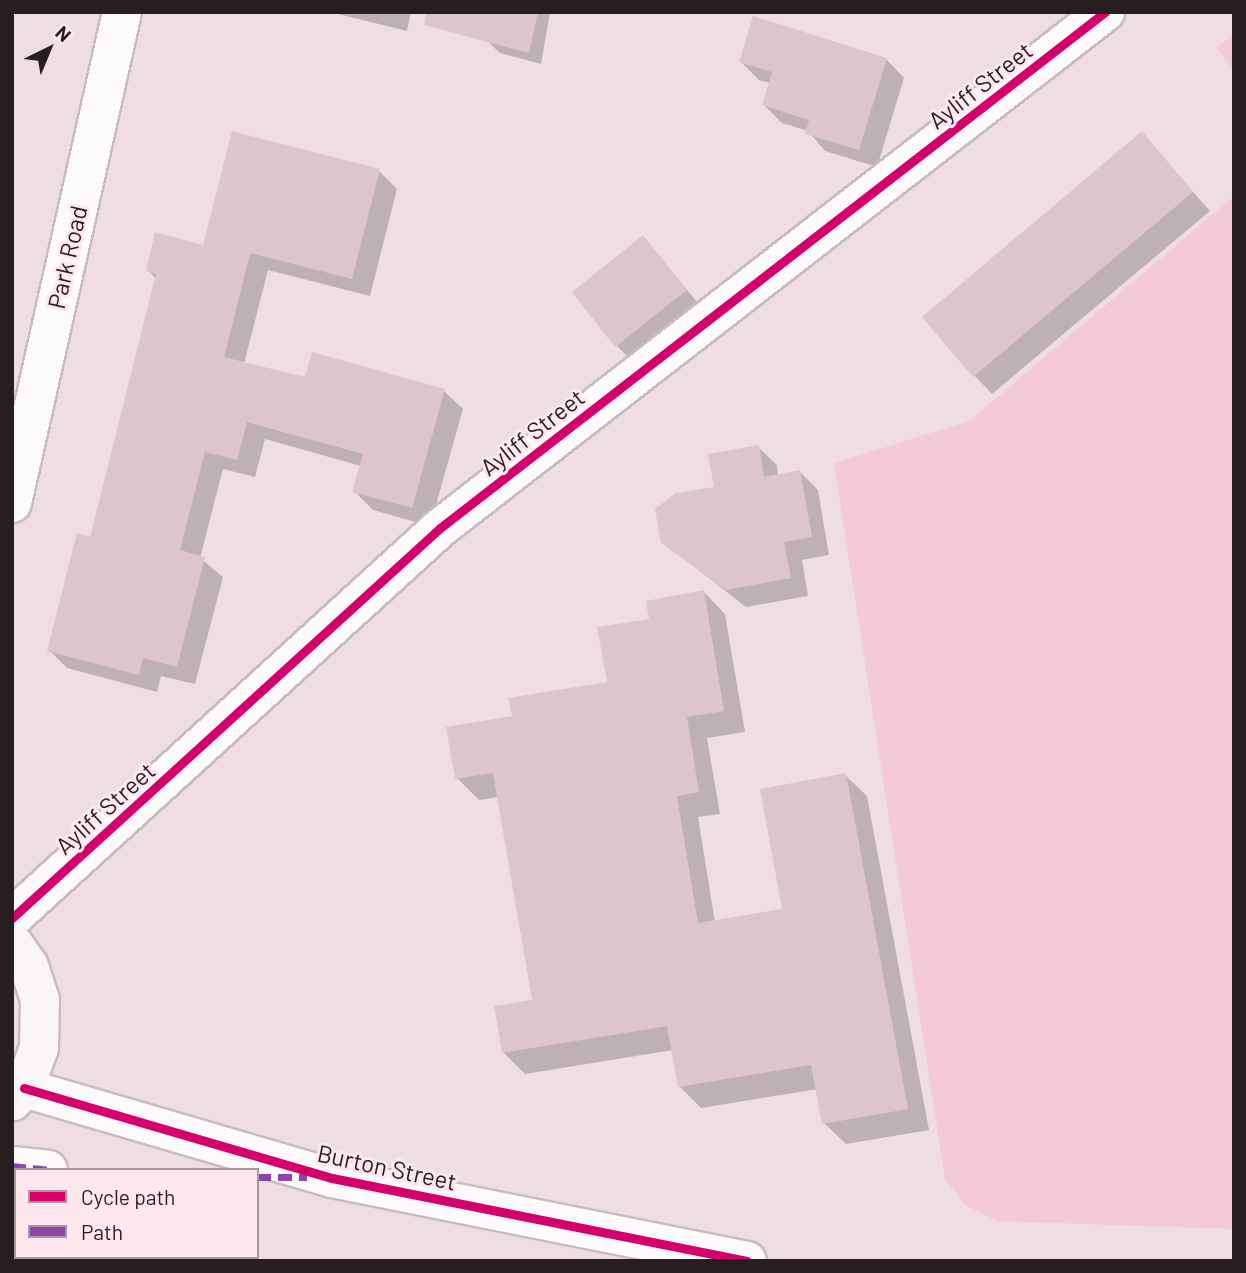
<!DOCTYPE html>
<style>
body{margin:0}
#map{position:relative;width:1246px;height:1273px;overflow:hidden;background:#eedee3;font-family:Barlow,sans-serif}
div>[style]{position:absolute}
.green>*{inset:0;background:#f4cad7}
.shadow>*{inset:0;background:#0003}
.building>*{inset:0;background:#dcc6cc}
.roads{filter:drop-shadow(2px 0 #c9bcc0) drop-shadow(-2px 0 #c9bcc0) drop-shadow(0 2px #c9bcc0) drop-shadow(0 -2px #c9bcc0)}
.street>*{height:38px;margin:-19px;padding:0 19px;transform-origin:19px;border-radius:19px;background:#fcfafb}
.secondary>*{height:38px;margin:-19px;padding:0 19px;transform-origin:19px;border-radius:19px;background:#faf5f7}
.quiet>*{height:7px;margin-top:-3.5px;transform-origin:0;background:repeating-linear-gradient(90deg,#8e44ad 0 14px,transparent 0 21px)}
.cycleway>*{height:9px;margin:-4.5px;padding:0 4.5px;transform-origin:4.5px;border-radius:4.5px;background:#d6006c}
span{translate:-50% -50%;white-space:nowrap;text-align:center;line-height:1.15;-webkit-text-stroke:6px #fee7ee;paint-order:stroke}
.street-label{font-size:24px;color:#281e21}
.frame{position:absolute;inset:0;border:14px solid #281e21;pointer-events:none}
.legend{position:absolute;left:14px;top:1168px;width:245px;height:91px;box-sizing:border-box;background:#fee7ee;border:2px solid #a8979c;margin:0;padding:9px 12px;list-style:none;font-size:21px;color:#281e21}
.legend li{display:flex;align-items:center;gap:14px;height:35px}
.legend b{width:35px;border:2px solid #a8979c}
.north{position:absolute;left:14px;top:14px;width:70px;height:70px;-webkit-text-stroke:5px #fee7ee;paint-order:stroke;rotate:43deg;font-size:19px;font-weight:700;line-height:28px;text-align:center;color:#281e21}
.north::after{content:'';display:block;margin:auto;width:24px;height:32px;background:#281e21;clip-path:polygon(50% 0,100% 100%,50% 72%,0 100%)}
</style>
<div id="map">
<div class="green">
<div style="clip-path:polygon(1234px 34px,1234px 70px,1216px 48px)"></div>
<div style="clip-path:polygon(1234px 196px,1234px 1229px,997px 1221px,965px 1205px,945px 1179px,834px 463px,969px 421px)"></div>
</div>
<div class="shadow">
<div style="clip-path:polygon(330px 12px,411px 12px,407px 31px)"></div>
<div style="clip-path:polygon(486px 12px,550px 12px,541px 64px,500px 53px,487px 41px)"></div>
<div style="clip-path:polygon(886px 59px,904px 78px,877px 167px,825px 151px,808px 131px,782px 123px,764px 105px,770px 83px,759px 80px,741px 62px)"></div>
<div style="clip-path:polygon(1142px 134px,1210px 211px,992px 394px,974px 375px)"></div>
<div style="clip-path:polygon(379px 171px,397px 189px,370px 296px,268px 270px,244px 364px,306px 379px,444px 391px,463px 409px,430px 526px,373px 510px,354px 491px,361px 466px,265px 439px,255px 477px,223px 469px,200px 558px,223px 577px,195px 684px,161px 676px,157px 692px,67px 668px,49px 650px,91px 539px,156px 279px,148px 270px)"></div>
<div style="clip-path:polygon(643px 238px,698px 303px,629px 358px,617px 346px)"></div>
<div style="clip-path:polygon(758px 447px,777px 465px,778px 476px,800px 472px,818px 490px,829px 555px,802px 560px,808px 596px,746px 607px,663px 542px)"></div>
<div style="clip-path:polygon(704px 592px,725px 614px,745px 732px,707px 738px,720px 814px,698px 817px,715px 922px,784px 910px,845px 775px,867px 796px,929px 1130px,846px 1144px,824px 1123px,818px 1089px,701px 1108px,679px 1086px,673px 1050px,525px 1074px,503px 1052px,534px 1001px,499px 797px,479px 800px,457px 778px,514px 717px,609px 683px,652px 621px)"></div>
</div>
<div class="building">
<div style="clip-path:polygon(426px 12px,538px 12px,529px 53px,424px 25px)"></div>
<div style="clip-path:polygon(753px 16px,887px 58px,859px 150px,805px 134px,809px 120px,762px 105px,772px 72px,739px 62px)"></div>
<div style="clip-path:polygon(232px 131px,380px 169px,352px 279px,250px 253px,224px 357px,305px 377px,312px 352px,445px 389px,412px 508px,352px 492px,363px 454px,247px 422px,237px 460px,205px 452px,180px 550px,205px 557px,177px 667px,143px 658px,139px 675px,47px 651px,77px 533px,90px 537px,156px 274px,146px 271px,155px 232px,203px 245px)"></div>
<div style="clip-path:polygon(1142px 131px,1193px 192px,973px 377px,922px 317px)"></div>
<div style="clip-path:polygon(643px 235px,687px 290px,615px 347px,572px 292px)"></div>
<div style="clip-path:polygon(759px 445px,764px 477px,800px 470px,812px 537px,784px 542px,791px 578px,726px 590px,661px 543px,655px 509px,676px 493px,714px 487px,708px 454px)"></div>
<div style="clip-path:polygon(704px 590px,724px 711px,687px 717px,699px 792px,677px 796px,698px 923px,782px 909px,760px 789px,846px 773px,908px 1109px,822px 1124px,811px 1065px,678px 1087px,667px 1026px,502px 1053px,494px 1006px,532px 1000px,493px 773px,455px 779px,446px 727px,512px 716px,508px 698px,607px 682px,597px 627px,649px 619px,646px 601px)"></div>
</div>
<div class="roads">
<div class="street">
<div style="left:12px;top:503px;width:503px;rotate:-77.37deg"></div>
<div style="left:12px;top:918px;width:579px;rotate:-42.34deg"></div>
<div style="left:440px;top:528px;width:842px;rotate:-37.81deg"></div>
<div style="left:24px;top:1088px;width:321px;rotate:16.3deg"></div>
<div style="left:332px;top:1178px;width:423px;rotate:11.3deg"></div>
<div style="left:12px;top:1166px;width:36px;rotate:6deg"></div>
</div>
<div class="secondary">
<div style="left:12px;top:942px;width:29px;rotate:55deg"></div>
<div style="left:29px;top:966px;width:36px;rotate:72deg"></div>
<div style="left:40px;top:1000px;width:48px;rotate:91.2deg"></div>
<div style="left:39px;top:1048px;width:43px;rotate:110.6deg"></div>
<div style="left:24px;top:1088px;width:18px;rotate:131deg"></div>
</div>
</div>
<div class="quiet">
<div style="left:12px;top:1166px;width:36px;rotate:6deg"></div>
<div style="left:257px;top:1177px;width:50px"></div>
</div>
<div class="cycleway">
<div style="left:12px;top:918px;width:579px;rotate:-42.34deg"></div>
<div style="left:440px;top:528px;width:842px;rotate:-37.81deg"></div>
<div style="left:24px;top:1088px;width:321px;rotate:16.3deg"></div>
<div style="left:332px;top:1178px;width:423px;rotate:11.3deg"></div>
</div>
<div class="street-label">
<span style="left:980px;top:85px;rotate:-38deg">Ayliff Street</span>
<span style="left:67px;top:257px;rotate:-77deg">Park Road</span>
<span style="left:532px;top:432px;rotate:-38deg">Ayliff Street</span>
<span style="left:105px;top:808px;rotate:-42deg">Ayliff Street</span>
<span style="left:387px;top:1167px;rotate:12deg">Burton Street</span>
</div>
<div class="frame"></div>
<ul class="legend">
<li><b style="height:9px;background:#d6006c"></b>Cycle path</li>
<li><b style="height:9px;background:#8e44ad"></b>Path</li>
</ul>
<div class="north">N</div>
</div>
